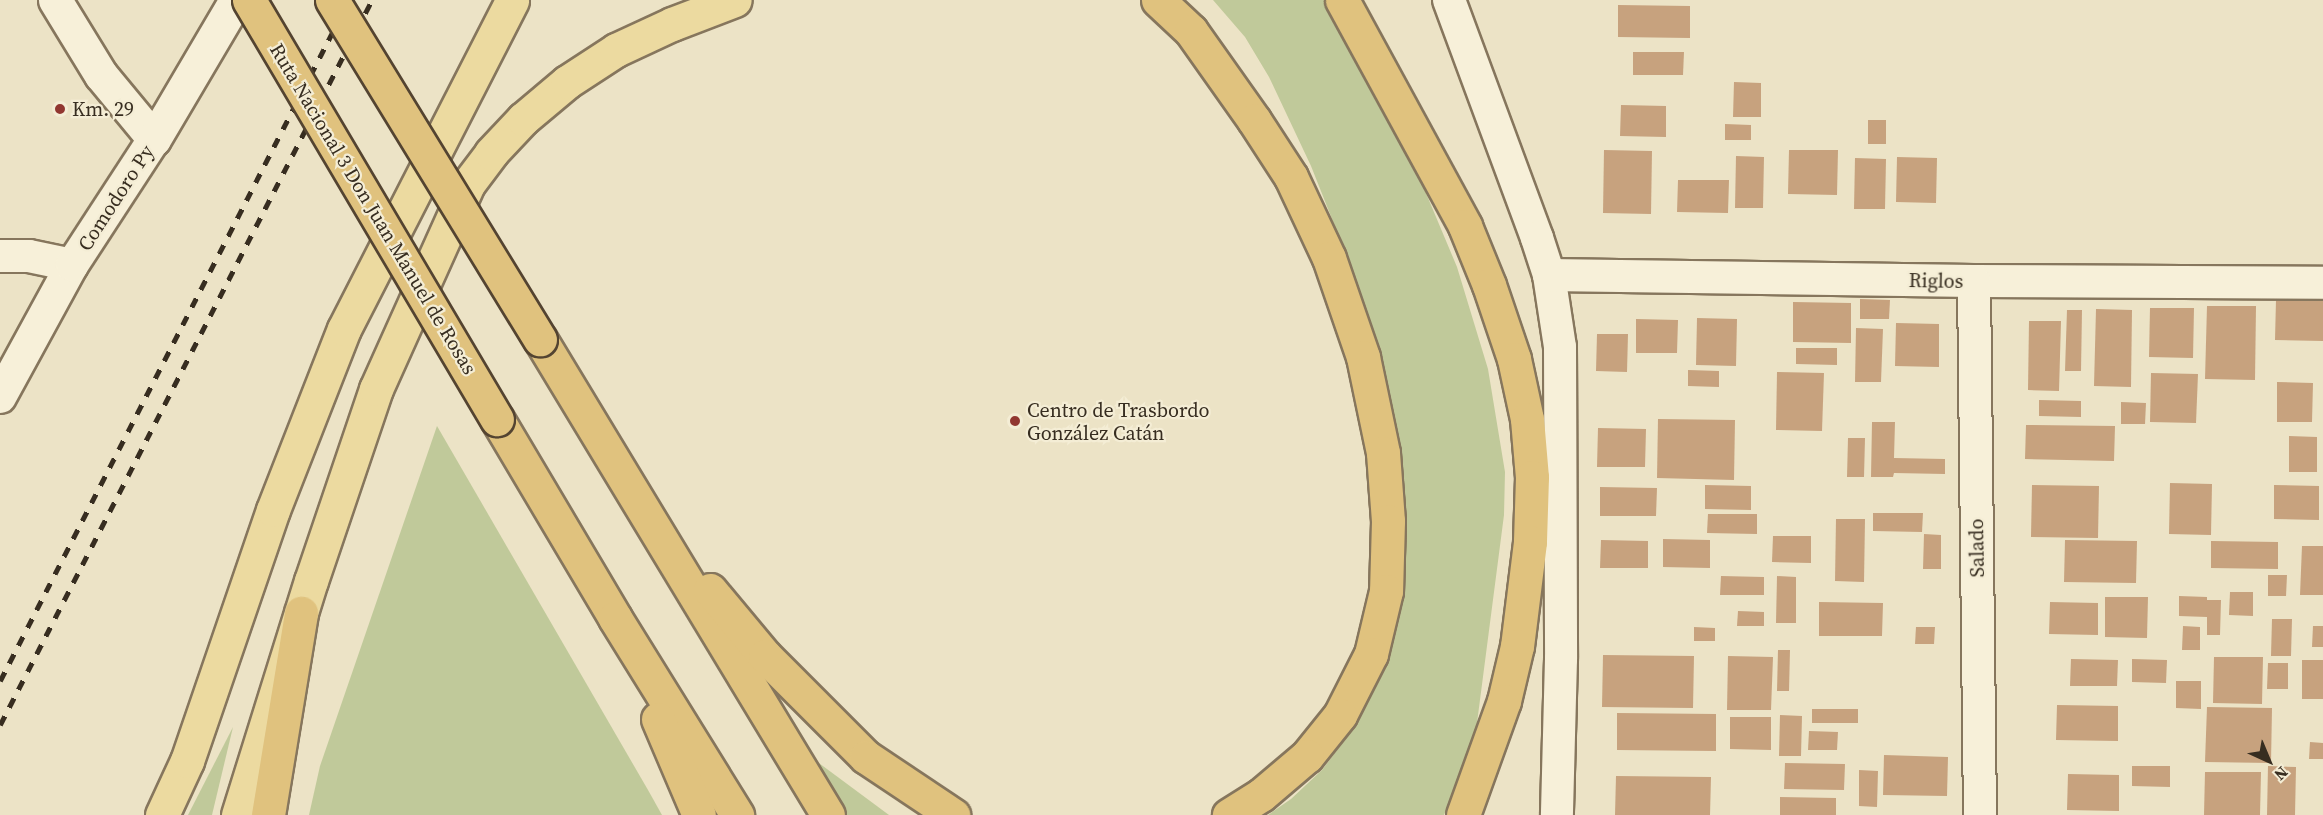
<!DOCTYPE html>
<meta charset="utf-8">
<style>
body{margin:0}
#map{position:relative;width:2323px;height:815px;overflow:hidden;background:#ece3c6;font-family:"Source Serif 4",serif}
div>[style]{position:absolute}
.green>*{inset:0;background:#c0c99a}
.building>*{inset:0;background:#c7a27e}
.roads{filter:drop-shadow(2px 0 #86765d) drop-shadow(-2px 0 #86765d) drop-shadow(0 2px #86765d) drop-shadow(0 -2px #86765d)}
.minor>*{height:32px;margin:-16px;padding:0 16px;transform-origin:16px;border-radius:16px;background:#f7f0d9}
.tertiary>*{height:33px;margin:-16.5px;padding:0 16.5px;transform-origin:16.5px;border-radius:16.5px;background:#f7f0d9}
.primary>*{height:33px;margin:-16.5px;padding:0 16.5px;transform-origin:16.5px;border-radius:16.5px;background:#ecdaa0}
.trunk>*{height:33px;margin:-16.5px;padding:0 16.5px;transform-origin:16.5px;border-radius:16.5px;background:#e0c27e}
.rail>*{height:4.5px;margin-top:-2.25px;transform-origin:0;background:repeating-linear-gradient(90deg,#372d20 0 10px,transparent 0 20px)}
.bridges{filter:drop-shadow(2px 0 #544431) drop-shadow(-2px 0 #544431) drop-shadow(0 2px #544431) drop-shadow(0 -2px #544431)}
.trunk-bridge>*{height:33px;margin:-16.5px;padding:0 16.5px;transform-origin:16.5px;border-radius:16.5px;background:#e0c27e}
.dots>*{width:16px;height:16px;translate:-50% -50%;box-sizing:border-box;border:3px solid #f4edd5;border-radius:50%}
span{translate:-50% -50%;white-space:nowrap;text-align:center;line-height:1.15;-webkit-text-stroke:4.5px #f4edd5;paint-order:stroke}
.poi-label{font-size:20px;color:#372d20}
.left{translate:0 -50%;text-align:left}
.street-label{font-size:20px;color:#372d20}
.north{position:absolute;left:2239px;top:731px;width:60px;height:60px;-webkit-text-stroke:4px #f4edd5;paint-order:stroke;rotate:136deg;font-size:16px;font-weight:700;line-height:24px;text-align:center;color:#372d20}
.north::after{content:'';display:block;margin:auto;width:21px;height:27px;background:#372d20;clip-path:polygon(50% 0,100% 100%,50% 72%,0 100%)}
</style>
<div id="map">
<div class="green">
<div style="clip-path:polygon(1213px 0,1324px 0,1423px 186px,1457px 267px,1488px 369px,1505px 472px,1504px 515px,1474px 746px,1444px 815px,1268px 815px,1291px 799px,1322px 770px,1350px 733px,1368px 698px,1386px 652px,1397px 441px,1381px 360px,1355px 277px,1311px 166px,1269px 77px,1245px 37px)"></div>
<div style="clip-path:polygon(437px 426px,648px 790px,662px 815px,309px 815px,320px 766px)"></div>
<div style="clip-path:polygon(233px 727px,212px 815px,188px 815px)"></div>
<div style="clip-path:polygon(804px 752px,889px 815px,844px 815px)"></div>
</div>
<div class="building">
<div style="clip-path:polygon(1618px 5px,1690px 6px,1690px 38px,1618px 37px)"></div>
<div style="clip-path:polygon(1633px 52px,1684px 52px,1683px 75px,1633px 75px)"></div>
<div style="clip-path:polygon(1734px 82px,1761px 83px,1761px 117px,1733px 117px)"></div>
<div style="clip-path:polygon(1621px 105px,1666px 106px,1666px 137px,1620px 136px)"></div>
<div style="clip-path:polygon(1868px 120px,1886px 120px,1886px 144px,1868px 144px)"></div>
<div style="clip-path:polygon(1725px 124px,1751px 125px,1751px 140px,1725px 140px)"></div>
<div style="clip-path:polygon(1604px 150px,1652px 151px,1651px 214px,1603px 213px)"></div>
<div style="clip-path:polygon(1789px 150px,1838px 150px,1837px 195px,1788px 194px)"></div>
<div style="clip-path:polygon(1736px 156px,1764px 157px,1763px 208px,1735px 208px)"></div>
<div style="clip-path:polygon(1897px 157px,1937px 158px,1936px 203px,1896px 202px)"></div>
<div style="clip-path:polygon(1855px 158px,1886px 159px,1885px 209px,1854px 209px)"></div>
<div style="clip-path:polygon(1678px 180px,1729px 180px,1728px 213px,1677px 212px)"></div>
<div style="clip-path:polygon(1860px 299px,1890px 300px,1889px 319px,1860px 319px)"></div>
<div style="clip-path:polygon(2276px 300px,2323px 301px,2323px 341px,2275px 340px)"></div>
<div style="clip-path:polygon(1793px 302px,1851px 303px,1851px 343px,1793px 342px)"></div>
<div style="clip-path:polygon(2207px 306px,2256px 306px,2255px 380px,2205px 379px)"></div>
<div style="clip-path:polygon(2150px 308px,2194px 308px,2193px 358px,2149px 357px)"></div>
<div style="clip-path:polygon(2096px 309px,2132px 310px,2131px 387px,2094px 386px)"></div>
<div style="clip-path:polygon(2067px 310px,2082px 310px,2081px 371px,2065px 371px)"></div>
<div style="clip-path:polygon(1697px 318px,1737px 319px,1736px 366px,1696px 365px)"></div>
<div style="clip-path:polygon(1636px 319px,1678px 320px,1677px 353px,1636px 353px)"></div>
<div style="clip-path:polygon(2029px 321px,2061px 321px,2059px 391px,2028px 390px)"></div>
<div style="clip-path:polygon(1896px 323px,1939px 324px,1939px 367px,1895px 366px)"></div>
<div style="clip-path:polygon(1856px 328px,1883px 329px,1881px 382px,1855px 382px)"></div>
<div style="clip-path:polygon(1597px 334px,1628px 334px,1627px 372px,1596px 371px)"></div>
<div style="clip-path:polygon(1796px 348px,1837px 348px,1837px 365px,1796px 364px)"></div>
<div style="clip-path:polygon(1688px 370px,1719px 371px,1719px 387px,1688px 386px)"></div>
<div style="clip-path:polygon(1777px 372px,1824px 373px,1822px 431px,1776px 430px)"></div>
<div style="clip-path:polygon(2151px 373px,2198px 374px,2196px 423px,2150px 422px)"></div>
<div style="clip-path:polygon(2277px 382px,2313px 383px,2312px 422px,2277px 422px)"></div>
<div style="clip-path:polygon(2039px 400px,2081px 401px,2081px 417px,2039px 416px)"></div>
<div style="clip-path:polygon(2121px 402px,2146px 403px,2145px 424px,2121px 424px)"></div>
<div style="clip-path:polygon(1658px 419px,1735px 420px,1734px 480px,1657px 478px)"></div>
<div style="clip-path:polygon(1872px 422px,1895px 422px,1894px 458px,1945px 459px,1945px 474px,1894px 473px,1893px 477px,1871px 477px)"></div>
<div style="clip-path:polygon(2026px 425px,2115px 426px,2114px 461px,2025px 459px)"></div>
<div style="clip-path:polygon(1598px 428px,1646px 429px,1645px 467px,1597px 467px)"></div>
<div style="clip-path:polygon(2289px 436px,2317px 437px,2317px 472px,2289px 472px)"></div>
<div style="clip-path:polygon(1848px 438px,1865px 438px,1864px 477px,1847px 477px)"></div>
<div style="clip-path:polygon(2170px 483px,2212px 484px,2211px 535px,2169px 534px)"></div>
<div style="clip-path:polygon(1705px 485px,1751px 486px,1751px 510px,1705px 509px)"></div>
<div style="clip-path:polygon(2032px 485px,2099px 486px,2098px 538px,2031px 537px)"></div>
<div style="clip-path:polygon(2274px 485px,2319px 486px,2319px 520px,2274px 519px)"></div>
<div style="clip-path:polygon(1600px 487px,1657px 488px,1656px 516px,1600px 516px)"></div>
<div style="clip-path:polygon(1873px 513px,1923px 513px,1922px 532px,1873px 531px)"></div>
<div style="clip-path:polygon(1708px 514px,1757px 514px,1757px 534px,1707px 533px)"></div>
<div style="clip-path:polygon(1836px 519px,1865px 519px,1864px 582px,1835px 581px)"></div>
<div style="clip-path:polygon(1924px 534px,1941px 535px,1941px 569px,1923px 569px)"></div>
<div style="clip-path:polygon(1773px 536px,1811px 536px,1811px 563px,1772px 562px)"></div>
<div style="clip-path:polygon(1663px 539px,1710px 540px,1710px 568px,1663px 567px)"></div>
<div style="clip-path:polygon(1601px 540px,1648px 541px,1648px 568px,1600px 568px)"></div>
<div style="clip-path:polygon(2065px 540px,2137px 541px,2136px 583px,2064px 582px)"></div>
<div style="clip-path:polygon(2211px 541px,2278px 542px,2278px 569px,2211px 568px)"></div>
<div style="clip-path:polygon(2302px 546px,2323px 546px,2323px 595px,2300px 595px)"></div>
<div style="clip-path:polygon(2268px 575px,2287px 575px,2286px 596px,2268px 596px)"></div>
<div style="clip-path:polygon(1721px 576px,1764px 577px,1764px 595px,1720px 595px)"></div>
<div style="clip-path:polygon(1777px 576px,1796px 577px,1796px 623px,1776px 623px)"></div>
<div style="clip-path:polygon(2230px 592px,2253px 592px,2253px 616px,2229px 615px)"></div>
<div style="clip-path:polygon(2179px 596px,2207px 597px,2207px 600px,2221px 600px,2220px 635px,2207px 635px,2207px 617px,2179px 616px)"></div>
<div style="clip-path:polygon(2105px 597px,2148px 597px,2147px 638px,2105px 637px)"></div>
<div style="clip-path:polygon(1819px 602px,1883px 603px,1882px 636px,1819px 636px)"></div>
<div style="clip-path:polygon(2050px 602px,2098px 603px,2098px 635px,2049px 634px)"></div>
<div style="clip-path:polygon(1738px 611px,1764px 612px,1764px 626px,1737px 626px)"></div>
<div style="clip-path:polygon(2272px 619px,2292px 619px,2291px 656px,2271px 656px)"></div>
<div style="clip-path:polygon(2183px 626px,2200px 627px,2200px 650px,2182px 650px)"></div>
<div style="clip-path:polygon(2313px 626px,2323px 626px,2323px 647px,2312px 647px)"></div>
<div style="clip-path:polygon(1694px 627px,1715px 628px,1715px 641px,1694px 641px)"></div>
<div style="clip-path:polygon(1916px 627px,1935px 627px,1934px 644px,1915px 644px)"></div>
<div style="clip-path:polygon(1778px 650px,1790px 650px,1789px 691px,1777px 691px)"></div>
<div style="clip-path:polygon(1603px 655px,1694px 656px,1693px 708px,1602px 707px)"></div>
<div style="clip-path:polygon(1728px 656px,1773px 657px,1771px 710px,1727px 710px)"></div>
<div style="clip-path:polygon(2214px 657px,2263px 657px,2262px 704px,2213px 703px)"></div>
<div style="clip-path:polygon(2071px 659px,2118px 660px,2117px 686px,2070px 686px)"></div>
<div style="clip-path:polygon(2132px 659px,2167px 660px,2166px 683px,2132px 682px)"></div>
<div style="clip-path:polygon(2302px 660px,2323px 660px,2323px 699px,2302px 699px)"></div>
<div style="clip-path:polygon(2268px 663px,2288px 663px,2288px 689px,2267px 689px)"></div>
<div style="clip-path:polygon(2176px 681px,2201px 681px,2201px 709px,2176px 708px)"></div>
<div style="clip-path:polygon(2057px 705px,2118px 706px,2118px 741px,2056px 740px)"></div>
<div style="clip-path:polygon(2207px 707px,2272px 708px,2271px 763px,2205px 762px)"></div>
<div style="clip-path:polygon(1812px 709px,1858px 709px,1858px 723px,1812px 723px)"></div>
<div style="clip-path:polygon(1617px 713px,1716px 714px,1716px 751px,1617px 750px)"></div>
<div style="clip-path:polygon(1780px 715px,1802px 716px,1801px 756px,1779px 756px)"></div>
<div style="clip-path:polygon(1730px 717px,1771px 717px,1771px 750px,1730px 749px)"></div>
<div style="clip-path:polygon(1809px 731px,1838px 732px,1837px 750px,1808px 750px)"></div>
<div style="clip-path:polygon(2310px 742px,2323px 743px,2323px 759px,2309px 759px)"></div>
<div style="clip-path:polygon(1884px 755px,1948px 757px,1947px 796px,1883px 795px)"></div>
<div style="clip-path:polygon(1785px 763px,1845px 764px,1844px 790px,1784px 789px)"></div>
<div style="clip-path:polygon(2132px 766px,2170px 766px,2170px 787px,2132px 786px)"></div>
<div style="clip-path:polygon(2268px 766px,2296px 767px,2295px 815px,2267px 815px)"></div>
<div style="clip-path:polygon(1859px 770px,1878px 771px,1877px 807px,1859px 806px)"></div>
<div style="clip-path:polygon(2205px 772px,2261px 772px,2260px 815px,2204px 815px)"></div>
<div style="clip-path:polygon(2068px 774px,2119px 775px,2119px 811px,2067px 810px)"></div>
<div style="clip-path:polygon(1616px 776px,1711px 777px,1710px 815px,1615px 815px)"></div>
<div style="clip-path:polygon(1780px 797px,1836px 798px,1836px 815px,1780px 815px)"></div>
</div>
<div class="roads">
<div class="minor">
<div style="left:1449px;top:0;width:254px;rotate:69.7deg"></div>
<div style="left:1537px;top:238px;width:39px;rotate:72deg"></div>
<div style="left:1549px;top:275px;width:73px;rotate:81.3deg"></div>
<div style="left:1560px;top:347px;width:312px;rotate:89.8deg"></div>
<div style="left:1561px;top:659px;width:156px;rotate:91.5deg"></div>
<div style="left:0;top:256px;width:29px"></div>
<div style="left:29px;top:256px;width:44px;rotate:11.8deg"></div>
<div style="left:1549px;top:275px;width:425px;rotate:0.8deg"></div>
<div style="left:1974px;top:281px;width:349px;rotate:0.3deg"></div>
<div style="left:1974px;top:281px;width:534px;rotate:89.36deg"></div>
<div style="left:0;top:397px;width:150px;rotate:-61.4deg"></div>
<div style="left:72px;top:265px;width:150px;rotate:-56.9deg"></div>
</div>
<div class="tertiary">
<div style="left:55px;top:0;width:88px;rotate:58.5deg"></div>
<div style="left:101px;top:75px;width:83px;rotate:50.4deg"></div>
<div style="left:154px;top:139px;width:161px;rotate:-59.5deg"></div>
</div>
<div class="primary">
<div style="left:162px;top:815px;width:60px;rotate:-65.2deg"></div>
<div style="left:187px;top:761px;width:265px;rotate:-71.1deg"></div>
<div style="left:273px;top:510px;width:194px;rotate:-68.6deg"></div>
<div style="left:344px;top:329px;width:369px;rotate:-62.9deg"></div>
<div style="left:238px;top:815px;width:245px;rotate:-72.7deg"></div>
<div style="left:311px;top:581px;width:203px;rotate:-71.3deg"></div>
<div style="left:376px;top:389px;width:225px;rotate:-65.8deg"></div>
<div style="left:468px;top:184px;width:39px;rotate:-53deg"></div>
<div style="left:491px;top:153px;width:47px;rotate:-46.7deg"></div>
<div style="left:523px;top:119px;width:57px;rotate:-40.1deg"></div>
<div style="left:567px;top:82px;width:59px;rotate:-33.1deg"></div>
<div style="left:616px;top:50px;width:62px;rotate:-24.9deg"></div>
<div style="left:672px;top:24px;width:67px;rotate:-20.9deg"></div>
</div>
<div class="trunk">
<div style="left:1158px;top:0;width:45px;rotate:43.2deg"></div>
<div style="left:1191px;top:31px;width:109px;rotate:54.7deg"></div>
<div style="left:1254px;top:120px;width:68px;rotate:57deg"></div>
<div style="left:1291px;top:177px;width:89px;rotate:64.9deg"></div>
<div style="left:1329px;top:258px;width:105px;rotate:71deg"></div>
<div style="left:1363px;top:357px;width:98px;rotate:78.2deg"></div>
<div style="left:1383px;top:453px;width:68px;rotate:85.8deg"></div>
<div style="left:1388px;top:521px;width:70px;rotate:91.6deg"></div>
<div style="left:1386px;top:591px;width:65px;rotate:103.4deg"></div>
<div style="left:1371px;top:654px;width:68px;rotate:116.9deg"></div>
<div style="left:1340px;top:715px;width:53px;rotate:128.8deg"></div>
<div style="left:1307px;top:756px;width:60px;rotate:139.7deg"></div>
<div style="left:1261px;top:795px;width:38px;rotate:148deg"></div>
<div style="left:1342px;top:0;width:257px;rotate:61.4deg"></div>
<div style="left:1465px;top:226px;width:64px;rotate:67.9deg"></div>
<div style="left:1489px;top:285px;width:78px;rotate:71.3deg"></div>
<div style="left:1514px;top:359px;width:61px;rotate:77.8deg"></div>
<div style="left:1527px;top:419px;width:58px;rotate:85.1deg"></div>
<div style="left:1532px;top:477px;width:65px;rotate:91.8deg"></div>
<div style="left:1530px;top:542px;width:105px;rotate:97.1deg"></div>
<div style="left:1517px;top:646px;width:57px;rotate:103.3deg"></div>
<div style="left:1504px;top:701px;width:121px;rotate:109.8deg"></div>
<div style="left:540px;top:339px;width:556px;rotate:58.82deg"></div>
<div style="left:497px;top:419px;width:231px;rotate:59.3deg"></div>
<div style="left:615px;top:618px;width:232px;rotate:58.2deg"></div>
<div style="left:710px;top:590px;width:86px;rotate:50.2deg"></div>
<div style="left:765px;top:656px;width:143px;rotate:45deg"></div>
<div style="left:866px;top:757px;width:105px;rotate:33.7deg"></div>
<div style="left:658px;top:719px;width:104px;rotate:66.9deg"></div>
<div style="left:268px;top:815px;width:205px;rotate:-80.7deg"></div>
</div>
</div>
<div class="rail">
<div style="left:0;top:681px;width:765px;rotate:-62.87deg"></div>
<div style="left:0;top:725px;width:815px;rotate:-62.84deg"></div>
</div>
<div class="bridges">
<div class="trunk-bridge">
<div style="left:249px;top:0;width:487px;rotate:59.4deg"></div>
<div style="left:332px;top:0;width:398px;rotate:58.5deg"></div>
</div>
</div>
<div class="dots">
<div style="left:60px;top:109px;background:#913730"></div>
<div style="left:1015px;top:421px;background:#913730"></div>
</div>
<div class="poi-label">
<span class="left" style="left:72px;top:109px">Km. 29</span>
<span class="left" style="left:1027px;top:422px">Centro de Trasbordo<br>González Catán</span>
</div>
<div class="street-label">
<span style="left:116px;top:198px;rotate:-57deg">Comodoro Py</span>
<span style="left:373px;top:209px;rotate:59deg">Ruta Nacional 3 Don Juan Manuel de Rosas</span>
<span style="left:1936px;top:281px;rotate:1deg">Riglos</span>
<span style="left:1977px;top:548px;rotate:-91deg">Salado</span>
</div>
<div class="north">N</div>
</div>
